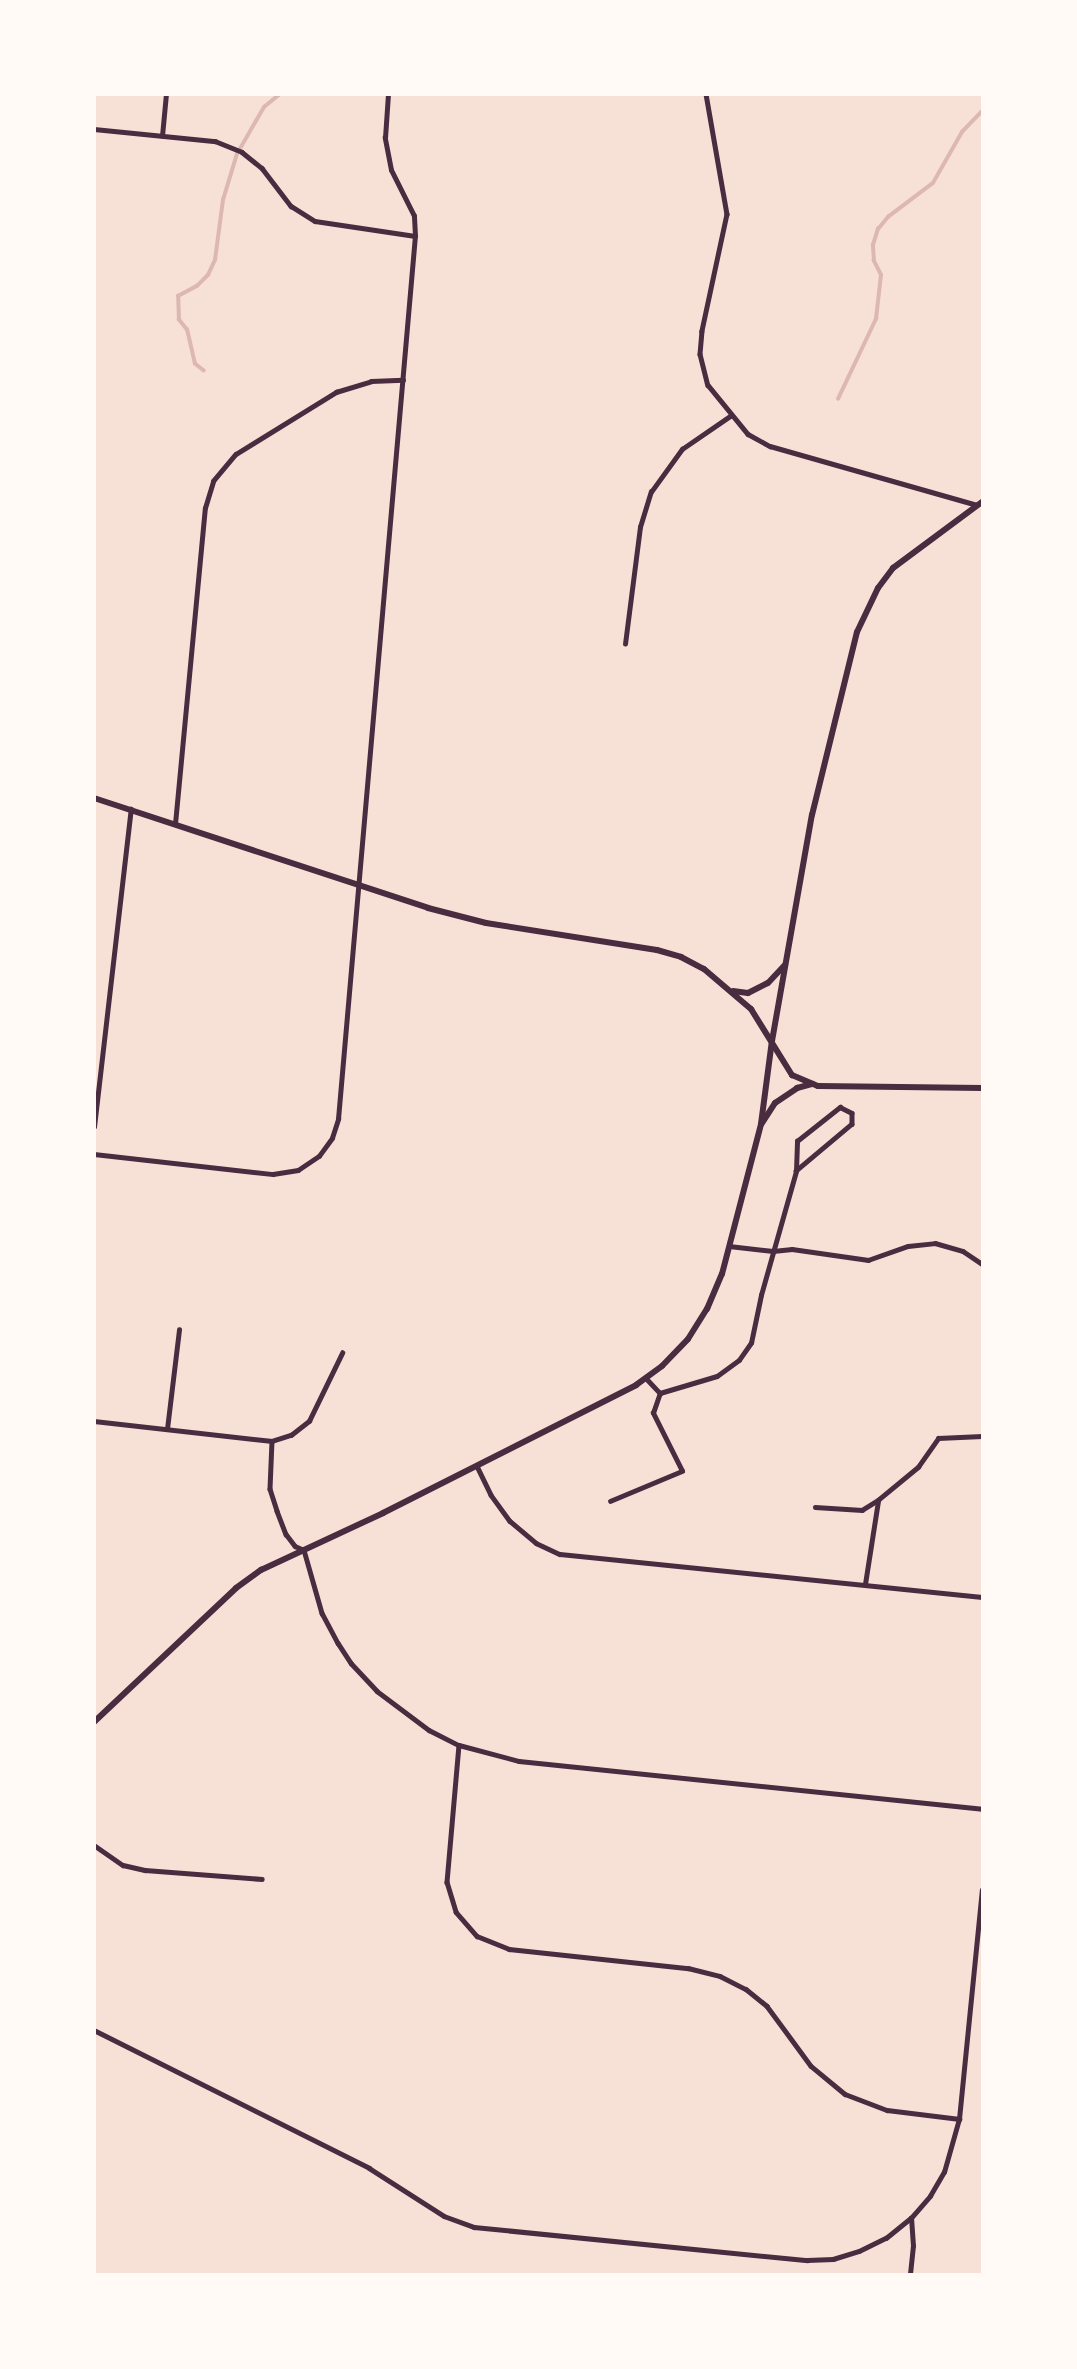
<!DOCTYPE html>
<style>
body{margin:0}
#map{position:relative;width:1077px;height:2369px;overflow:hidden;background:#f7e1d7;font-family:"Golos Text",sans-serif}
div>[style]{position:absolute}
.stream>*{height:3.5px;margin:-1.75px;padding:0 1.75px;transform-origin:1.75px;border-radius:1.75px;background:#dcb8b0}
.minor>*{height:4.5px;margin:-2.25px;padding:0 2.25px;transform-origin:2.25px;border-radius:2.25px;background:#4a2c40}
.tertiary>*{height:6px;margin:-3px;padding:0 3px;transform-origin:3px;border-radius:3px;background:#4a2c40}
span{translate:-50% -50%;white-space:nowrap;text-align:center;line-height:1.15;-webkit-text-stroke:7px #fffaf5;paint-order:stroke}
.frame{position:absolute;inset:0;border:96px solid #fffaf5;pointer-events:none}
</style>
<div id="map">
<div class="stream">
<div style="left:204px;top:371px;width:11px;rotate:-142deg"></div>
<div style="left:195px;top:364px;width:35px;rotate:-103deg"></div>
<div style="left:187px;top:330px;width:13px;rotate:-129deg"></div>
<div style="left:179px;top:320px;width:24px;rotate:-92deg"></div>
<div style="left:178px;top:296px;width:21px;rotate:-28deg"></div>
<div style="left:197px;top:286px;width:16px;rotate:-45deg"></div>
<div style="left:208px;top:275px;width:17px;rotate:-65deg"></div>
<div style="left:215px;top:260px;width:61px;rotate:-82.4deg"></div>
<div style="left:223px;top:200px;width:48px;rotate:-73.1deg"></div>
<div style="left:237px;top:154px;width:54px;rotate:-60.1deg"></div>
<div style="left:264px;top:107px;width:21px;rotate:-39deg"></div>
<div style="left:838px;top:399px;width:89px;rotate:-64.6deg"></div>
<div style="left:876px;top:319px;width:44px;rotate:-83.5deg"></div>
<div style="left:881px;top:275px;width:16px;rotate:-117deg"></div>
<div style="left:874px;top:261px;width:16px;rotate:-94deg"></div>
<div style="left:873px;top:245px;width:17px;rotate:-73deg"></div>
<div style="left:878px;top:229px;width:16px;rotate:-50deg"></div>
<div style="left:888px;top:217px;width:56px;rotate:-37.1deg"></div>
<div style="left:933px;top:183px;width:59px;rotate:-60.4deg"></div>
<div style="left:962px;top:132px;width:29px;rotate:-46deg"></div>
</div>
<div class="minor">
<div style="left:706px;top:94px;width:122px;rotate:80.1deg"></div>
<div style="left:727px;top:214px;width:120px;rotate:102.1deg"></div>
<div style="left:702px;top:331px;width:23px;rotate:95deg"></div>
<div style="left:700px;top:354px;width:32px;rotate:76deg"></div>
<div style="left:708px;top:385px;width:63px;rotate:50.8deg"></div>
<div style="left:748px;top:434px;width:25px;rotate:29deg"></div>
<div style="left:770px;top:446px;width:215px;rotate:15.9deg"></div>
<div style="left:94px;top:129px;width:122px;rotate:5.7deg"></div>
<div style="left:215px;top:141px;width:29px;rotate:22deg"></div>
<div style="left:242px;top:152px;width:26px;rotate:39deg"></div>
<div style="left:262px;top:168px;width:48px;rotate:52.7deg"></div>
<div style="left:291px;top:206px;width:28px;rotate:32deg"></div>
<div style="left:315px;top:221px;width:101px;rotate:8.5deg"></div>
<div style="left:162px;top:136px;width:42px;rotate:-84.6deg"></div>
<div style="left:625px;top:644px;width:118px;rotate:-82.7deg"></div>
<div style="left:640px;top:527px;width:37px;rotate:-73deg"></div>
<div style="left:651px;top:492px;width:53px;rotate:-54.2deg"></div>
<div style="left:682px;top:449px;width:58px;rotate:-34.5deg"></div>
<div style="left:175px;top:824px;width:317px;rotate:-84.6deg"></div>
<div style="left:205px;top:508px;width:28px;rotate:-73deg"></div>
<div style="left:213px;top:481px;width:35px;rotate:-50deg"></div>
<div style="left:236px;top:454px;width:118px;rotate:-31.8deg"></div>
<div style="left:336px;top:392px;width:37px;rotate:-17deg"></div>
<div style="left:371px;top:381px;width:32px;rotate:-2deg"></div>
<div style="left:94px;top:1127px;width:320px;rotate:-83.4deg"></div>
<div style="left:94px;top:1154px;width:180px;rotate:6.4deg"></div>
<div style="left:273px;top:1174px;width:25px;rotate:-9deg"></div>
<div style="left:298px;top:1170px;width:25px;rotate:-34deg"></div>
<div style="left:319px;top:1156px;width:22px;rotate:-54deg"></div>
<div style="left:332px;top:1138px;width:20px;rotate:-72deg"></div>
<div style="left:338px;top:1119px;width:886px;rotate:-85.02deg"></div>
<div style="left:415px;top:236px;width:20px;rotate:-93deg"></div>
<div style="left:414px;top:216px;width:51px;rotate:-116.6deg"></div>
<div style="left:391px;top:170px;width:33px;rotate:-101deg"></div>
<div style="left:385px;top:138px;width:44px;rotate:-86.1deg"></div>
<div style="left:729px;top:1246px;width:44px;rotate:6.5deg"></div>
<div style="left:773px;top:1251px;width:19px;rotate:-6deg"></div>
<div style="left:792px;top:1249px;width:77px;rotate:8.2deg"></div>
<div style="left:868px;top:1260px;width:42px;rotate:-19.3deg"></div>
<div style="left:908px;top:1246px;width:27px;rotate:-6deg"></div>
<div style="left:935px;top:1243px;width:29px;rotate:16deg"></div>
<div style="left:963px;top:1251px;width:23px;rotate:34deg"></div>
<div style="left:646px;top:1378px;width:21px;rotate:47deg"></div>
<div style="left:660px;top:1393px;width:59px;rotate:-16.6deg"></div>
<div style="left:717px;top:1376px;width:27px;rotate:-36deg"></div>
<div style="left:739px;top:1360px;width:21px;rotate:-55deg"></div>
<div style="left:751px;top:1343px;width:49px;rotate:-78.2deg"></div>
<div style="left:761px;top:1295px;width:129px;rotate:-74.2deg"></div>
<div style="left:796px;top:1171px;width:30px;rotate:-88deg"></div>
<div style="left:797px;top:1141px;width:55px;rotate:-38.3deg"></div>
<div style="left:840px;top:1107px;width:13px;rotate:27deg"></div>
<div style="left:852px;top:1113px;width:11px;rotate:90deg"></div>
<div style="left:852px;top:1124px;width:73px;rotate:140deg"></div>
<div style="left:94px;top:1421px;width:179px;rotate:6.4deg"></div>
<div style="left:272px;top:1441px;width:20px;rotate:-18deg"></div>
<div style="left:291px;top:1435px;width:23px;rotate:-38deg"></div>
<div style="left:309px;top:1421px;width:76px;rotate:-64.1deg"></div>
<div style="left:167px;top:1429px;width:100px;rotate:-83.1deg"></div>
<div style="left:272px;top:1441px;width:48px;rotate:92.4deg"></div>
<div style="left:270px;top:1489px;width:23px;rotate:72deg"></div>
<div style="left:277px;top:1511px;width:25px;rotate:69deg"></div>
<div style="left:286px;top:1534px;width:15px;rotate:53deg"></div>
<div style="left:295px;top:1546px;width:10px;rotate:24deg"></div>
<div style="left:304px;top:1550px;width:66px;rotate:74.1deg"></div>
<div style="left:322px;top:1613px;width:34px;rotate:62deg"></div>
<div style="left:338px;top:1643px;width:24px;rotate:57deg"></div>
<div style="left:351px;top:1663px;width:38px;rotate:47deg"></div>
<div style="left:377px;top:1691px;width:65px;rotate:36.9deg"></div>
<div style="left:429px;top:1730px;width:34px;rotate:27deg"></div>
<div style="left:459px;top:1745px;width:62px;rotate:14.9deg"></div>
<div style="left:519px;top:1761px;width:465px;rotate:5.9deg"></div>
<div style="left:477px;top:1466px;width:32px;rotate:64deg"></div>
<div style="left:491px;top:1495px;width:32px;rotate:54deg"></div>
<div style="left:510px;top:1521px;width:34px;rotate:40deg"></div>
<div style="left:536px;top:1543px;width:26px;rotate:25deg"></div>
<div style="left:560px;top:1554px;width:424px;rotate:5.8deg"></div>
<div style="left:610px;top:1501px;width:78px;rotate:-22.6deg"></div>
<div style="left:682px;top:1471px;width:65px;rotate:-116.6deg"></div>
<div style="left:653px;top:1413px;width:21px;rotate:-71deg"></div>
<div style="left:815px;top:1507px;width:47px;rotate:3.7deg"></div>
<div style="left:862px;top:1510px;width:19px;rotate:-32deg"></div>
<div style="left:878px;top:1500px;width:52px;rotate:-39.5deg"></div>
<div style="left:918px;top:1467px;width:35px;rotate:-55deg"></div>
<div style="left:938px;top:1438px;width:44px;rotate:-2.6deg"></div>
<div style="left:865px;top:1584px;width:84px;rotate:-81.1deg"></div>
<div style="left:459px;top:1745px;width:138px;rotate:95deg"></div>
<div style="left:447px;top:1882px;width:31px;rotate:73deg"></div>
<div style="left:456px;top:1912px;width:32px;rotate:49deg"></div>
<div style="left:477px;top:1936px;width:35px;rotate:22deg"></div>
<div style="left:509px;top:1949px;width:180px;rotate:6.1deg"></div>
<div style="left:688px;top:1968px;width:33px;rotate:14deg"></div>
<div style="left:720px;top:1976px;width:29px;rotate:27deg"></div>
<div style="left:746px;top:1989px;width:27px;rotate:39deg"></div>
<div style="left:767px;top:2006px;width:74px;rotate:53.7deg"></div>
<div style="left:811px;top:2066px;width:44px;rotate:39.5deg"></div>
<div style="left:845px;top:2094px;width:45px;rotate:20.9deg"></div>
<div style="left:887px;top:2110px;width:73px;rotate:7.1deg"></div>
<div style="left:94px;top:1845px;width:35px;rotate:35deg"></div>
<div style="left:123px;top:1865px;width:23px;rotate:13deg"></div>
<div style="left:145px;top:1870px;width:117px;rotate:4.4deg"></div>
<div style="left:94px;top:2030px;width:308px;rotate:26.6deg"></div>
<div style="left:369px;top:2168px;width:89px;rotate:32.6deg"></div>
<div style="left:444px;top:2216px;width:32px;rotate:20deg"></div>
<div style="left:474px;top:2227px;width:335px;rotate:5.7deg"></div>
<div style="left:807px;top:2260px;width:26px;rotate:-2deg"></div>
<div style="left:833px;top:2259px;width:27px;rotate:-17deg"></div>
<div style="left:859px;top:2251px;width:30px;rotate:-26deg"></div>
<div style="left:886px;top:2238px;width:32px;rotate:-39deg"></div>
<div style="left:910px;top:2274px;width:28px;rotate:-84deg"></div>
<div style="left:913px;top:2246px;width:28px;rotate:-94deg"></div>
<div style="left:911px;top:2218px;width:29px;rotate:-49deg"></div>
<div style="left:930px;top:2196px;width:28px;rotate:-60deg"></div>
<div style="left:944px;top:2172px;width:55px;rotate:-74.2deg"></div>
<div style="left:959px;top:2119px;width:230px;rotate:-84.3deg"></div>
</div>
<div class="tertiary">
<div style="left:94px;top:798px;width:352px;rotate:18.2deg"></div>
<div style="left:428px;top:908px;width:60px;rotate:14.5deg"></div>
<div style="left:486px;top:923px;width:173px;rotate:9deg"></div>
<div style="left:657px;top:950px;width:25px;rotate:16deg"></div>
<div style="left:681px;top:957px;width:26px;rotate:28deg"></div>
<div style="left:704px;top:969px;width:62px;rotate:40.4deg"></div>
<div style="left:751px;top:1009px;width:78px;rotate:58.2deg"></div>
<div style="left:792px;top:1075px;width:28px;rotate:23deg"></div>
<div style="left:818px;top:1086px;width:164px;rotate:0.7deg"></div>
<div style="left:733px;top:991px;width:15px;rotate:8deg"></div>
<div style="left:748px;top:993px;width:22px;rotate:-27deg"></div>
<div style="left:768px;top:983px;width:25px;rotate:-47deg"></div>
<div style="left:762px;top:1123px;width:24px;rotate:-57deg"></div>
<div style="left:775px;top:1103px;width:27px;rotate:-34deg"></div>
<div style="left:797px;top:1088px;width:16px;rotate:-15deg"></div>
<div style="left:94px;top:1722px;width:195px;rotate:-43.3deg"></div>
<div style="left:236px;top:1588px;width:31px;rotate:-36deg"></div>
<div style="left:261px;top:1570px;width:135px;rotate:-25deg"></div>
<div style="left:383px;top:1513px;width:284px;rotate:-26.8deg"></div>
<div style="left:636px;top:1385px;width:32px;rotate:-36deg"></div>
<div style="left:662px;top:1366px;width:37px;rotate:-46deg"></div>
<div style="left:688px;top:1339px;width:36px;rotate:-58deg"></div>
<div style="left:707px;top:1309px;width:38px;rotate:-67deg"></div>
<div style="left:722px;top:1274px;width:155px;rotate:-75.4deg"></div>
<div style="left:761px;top:1124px;width:84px;rotate:-82.5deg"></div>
<div style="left:772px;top:1041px;width:230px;rotate:-80deg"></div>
<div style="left:812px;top:815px;width:188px;rotate:-76.2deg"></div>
<div style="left:857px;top:632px;width:49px;rotate:-64.5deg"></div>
<div style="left:878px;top:588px;width:25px;rotate:-53deg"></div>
<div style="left:893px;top:568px;width:111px;rotate:-36.6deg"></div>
</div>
<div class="frame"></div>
</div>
